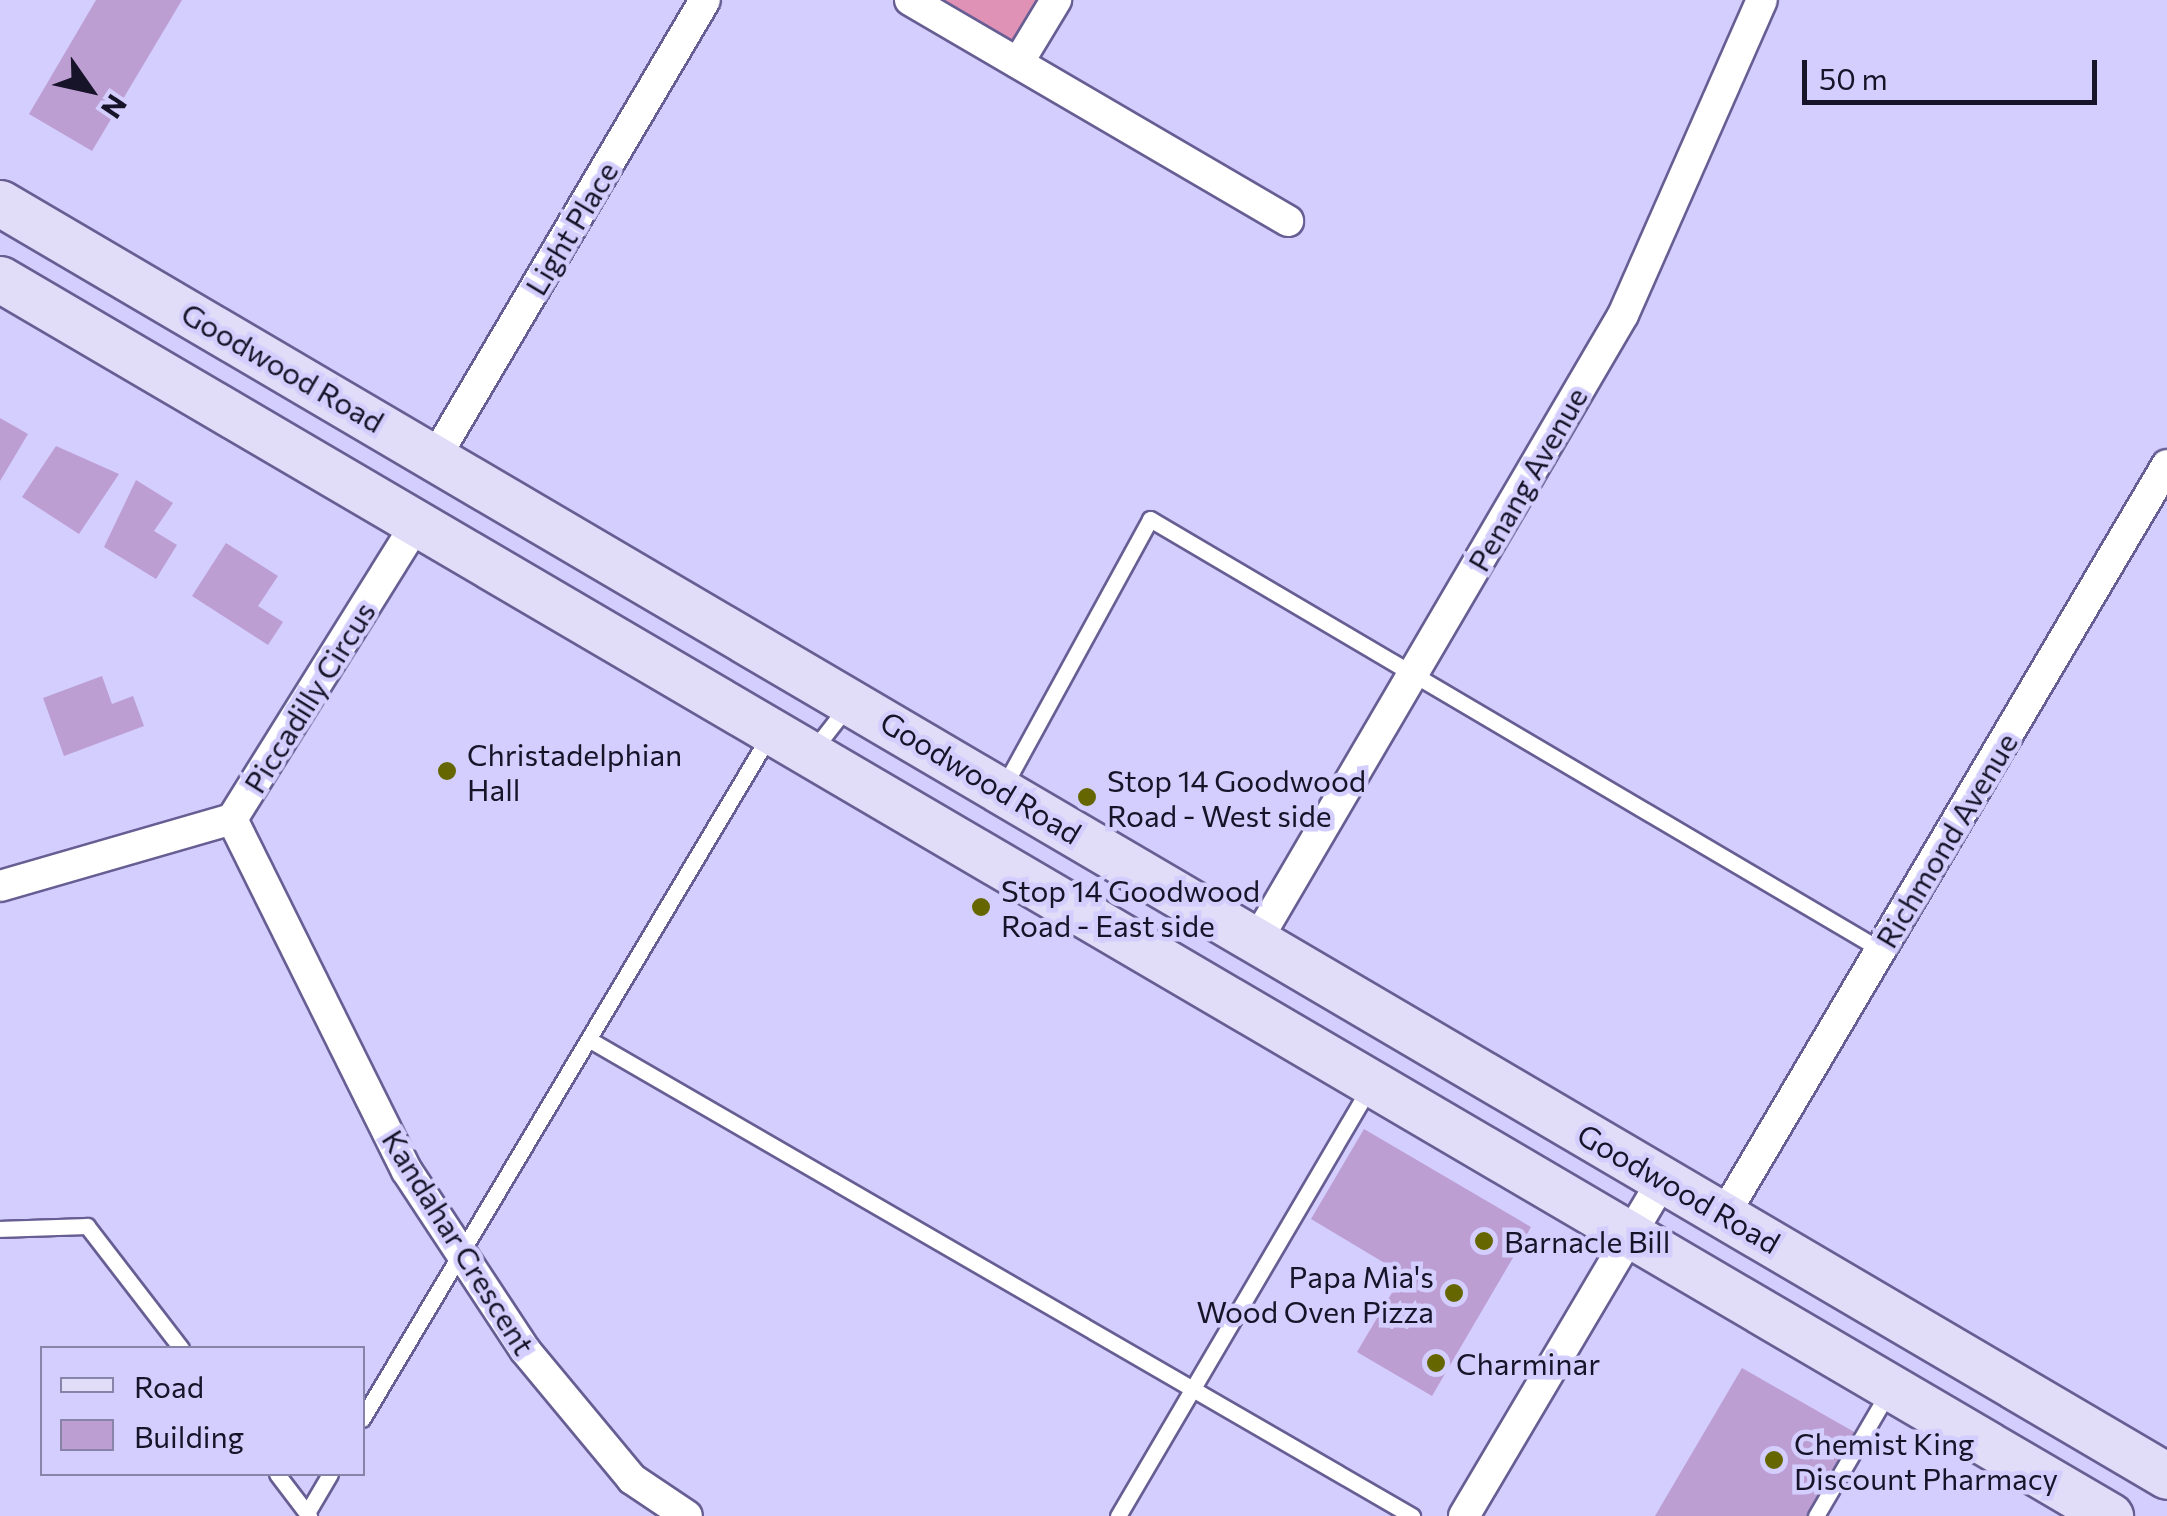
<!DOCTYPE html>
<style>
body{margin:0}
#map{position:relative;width:2167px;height:1516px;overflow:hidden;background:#d4cefe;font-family:Commissioner,sans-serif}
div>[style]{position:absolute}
.green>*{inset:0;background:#e091b6}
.building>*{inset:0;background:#bc9ed3}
.roads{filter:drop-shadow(2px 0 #675e93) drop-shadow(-2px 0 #675e93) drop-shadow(0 2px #675e93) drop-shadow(0 -2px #675e93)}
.lane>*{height:15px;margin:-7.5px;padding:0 7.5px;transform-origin:7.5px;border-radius:7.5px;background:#fff}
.street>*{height:30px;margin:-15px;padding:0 15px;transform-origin:15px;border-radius:15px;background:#fff}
.secondary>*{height:45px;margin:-22.5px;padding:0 22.5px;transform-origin:22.5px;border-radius:22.5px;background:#e1dcf8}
.dots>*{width:28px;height:28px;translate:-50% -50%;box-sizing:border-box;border:5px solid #d4cefe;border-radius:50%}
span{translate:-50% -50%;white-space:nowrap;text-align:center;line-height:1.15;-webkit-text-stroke:9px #d4cefe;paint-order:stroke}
.street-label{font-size:30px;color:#171328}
.poi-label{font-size:30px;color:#171328}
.left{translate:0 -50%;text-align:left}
.right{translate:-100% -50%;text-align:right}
.legend{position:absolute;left:40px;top:1346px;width:325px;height:130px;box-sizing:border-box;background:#d4cefe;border:2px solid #8883a8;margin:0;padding:12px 18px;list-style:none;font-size:30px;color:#171328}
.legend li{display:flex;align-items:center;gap:20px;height:50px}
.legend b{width:50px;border:2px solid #8883a8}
.north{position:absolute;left:40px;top:40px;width:100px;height:100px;-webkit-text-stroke:8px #d4cefe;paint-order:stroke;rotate:124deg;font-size:28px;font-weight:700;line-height:40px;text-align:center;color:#171328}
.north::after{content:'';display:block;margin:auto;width:35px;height:45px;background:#171328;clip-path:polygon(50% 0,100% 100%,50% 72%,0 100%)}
.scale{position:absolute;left:1802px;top:60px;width:295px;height:45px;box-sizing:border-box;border:5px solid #171328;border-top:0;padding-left:12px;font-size:30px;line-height:35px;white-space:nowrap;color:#171328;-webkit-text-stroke:8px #d4cefe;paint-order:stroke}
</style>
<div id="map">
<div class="green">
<div style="clip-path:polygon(910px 0,1056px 0,1018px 63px)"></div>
</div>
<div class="building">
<div style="clip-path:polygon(96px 0,182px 0,92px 151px,29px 114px)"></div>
<div style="clip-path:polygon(0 418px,28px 434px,0 481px)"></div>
<div style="clip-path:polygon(56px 446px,119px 474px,79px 534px,22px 497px)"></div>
<div style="clip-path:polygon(136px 480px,173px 503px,154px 531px,177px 545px,156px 579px,104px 547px)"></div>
<div style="clip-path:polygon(226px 543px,278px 576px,258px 606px,283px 622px,268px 645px,192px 596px)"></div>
<div style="clip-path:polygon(102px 676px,112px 704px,133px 696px,144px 726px,64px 756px,43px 698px)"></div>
<div style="clip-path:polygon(1364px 1129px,1531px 1227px,1432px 1396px,1357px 1352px,1403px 1274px,1311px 1219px)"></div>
<div style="clip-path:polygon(1742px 1368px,1856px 1433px,1808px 1516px,1655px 1516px)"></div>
</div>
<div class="roads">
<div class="lane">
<div style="left:814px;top:749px;width:57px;rotate:-52.1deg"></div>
<div style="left:1004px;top:786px;width:304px;rotate:-61.3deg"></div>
<div style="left:1150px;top:519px;width:849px;rotate:30.52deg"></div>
<div style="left:590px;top:1040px;width:950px;rotate:30.07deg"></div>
<div style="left:0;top:1229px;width:87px;rotate:-2deg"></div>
<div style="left:87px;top:1226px;width:154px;rotate:52.4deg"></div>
<div style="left:362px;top:1419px;width:795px;rotate:-59.21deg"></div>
<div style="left:277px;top:1474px;width:53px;rotate:52.7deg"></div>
<div style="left:307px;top:1513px;width:45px;rotate:-59.5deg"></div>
<div style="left:1118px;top:1516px;width:496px;rotate:-59.6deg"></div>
<div style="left:1816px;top:1516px;width:145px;rotate:-59.7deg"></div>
</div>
<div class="street">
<div style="left:910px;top:0;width:438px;rotate:30.3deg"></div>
<div style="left:1018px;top:63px;width:74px;rotate:-58.9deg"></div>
<div style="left:436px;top:456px;width:529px;rotate:-59.46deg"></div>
<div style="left:232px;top:819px;width:393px;rotate:63.6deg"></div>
<div style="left:407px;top:1171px;width:214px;rotate:56.6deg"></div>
<div style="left:525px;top:1350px;width:168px;rotate:50.3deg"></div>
<div style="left:632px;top:1479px;width:66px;rotate:33.9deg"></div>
<div style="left:0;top:886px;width:241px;rotate:-16.1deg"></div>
<div style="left:232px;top:819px;width:349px;rotate:-58deg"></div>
<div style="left:1257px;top:940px;width:724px;rotate:-59.65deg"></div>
<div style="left:1623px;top:315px;width:344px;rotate:-66.2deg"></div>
<div style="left:1724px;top:1215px;width:871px;rotate:-59.43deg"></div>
<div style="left:1464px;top:1516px;width:391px;rotate:-59.4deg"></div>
</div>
<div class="secondary">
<div style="left:0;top:203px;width:2513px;rotate:30.43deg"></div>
<div style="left:0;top:279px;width:2446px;rotate:30.38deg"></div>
</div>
</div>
<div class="dots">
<div style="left:447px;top:771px;background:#656600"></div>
<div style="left:1087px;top:797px;background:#656600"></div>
<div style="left:981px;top:907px;background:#656600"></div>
<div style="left:1484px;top:1241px;background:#656600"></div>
<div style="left:1454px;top:1293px;background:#656600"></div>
<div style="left:1436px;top:1363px;background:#656600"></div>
<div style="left:1774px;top:1460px;background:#656600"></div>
</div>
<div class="street-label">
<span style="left:571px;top:228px;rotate:-59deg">Light Place</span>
<span style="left:283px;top:367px;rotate:30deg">Goodwood Road</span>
<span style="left:1527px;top:479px;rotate:-60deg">Penang Avenue</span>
<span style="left:309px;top:697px;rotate:-58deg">Piccadilly Circus</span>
<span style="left:981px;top:777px;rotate:31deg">Goodwood Road</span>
<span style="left:1946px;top:840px;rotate:-59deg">Richmond Avenue</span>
<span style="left:1679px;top:1188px;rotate:30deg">Goodwood Road</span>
<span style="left:459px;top:1242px;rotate:58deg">Kandahar Crescent</span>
</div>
<div class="poi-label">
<span class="left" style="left:467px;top:771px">Christadelphian<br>Hall</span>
<span class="left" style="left:1107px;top:797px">Stop 14 Goodwood<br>Road - West side</span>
<span class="left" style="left:1001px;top:907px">Stop 14 Goodwood<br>Road - East side</span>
<span class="left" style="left:1504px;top:1241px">Barnacle Bill</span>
<span class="right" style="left:1434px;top:1293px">Papa Mia's<br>Wood Oven Pizza</span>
<span class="left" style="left:1456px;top:1363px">Charminar</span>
<span class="left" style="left:1794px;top:1460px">Chemist King<br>Discount Pharmacy</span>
</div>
<ul class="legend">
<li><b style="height:12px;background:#e1dcf8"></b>Road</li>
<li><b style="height:28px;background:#bc9ed3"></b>Building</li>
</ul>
<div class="north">N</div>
<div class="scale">50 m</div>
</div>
